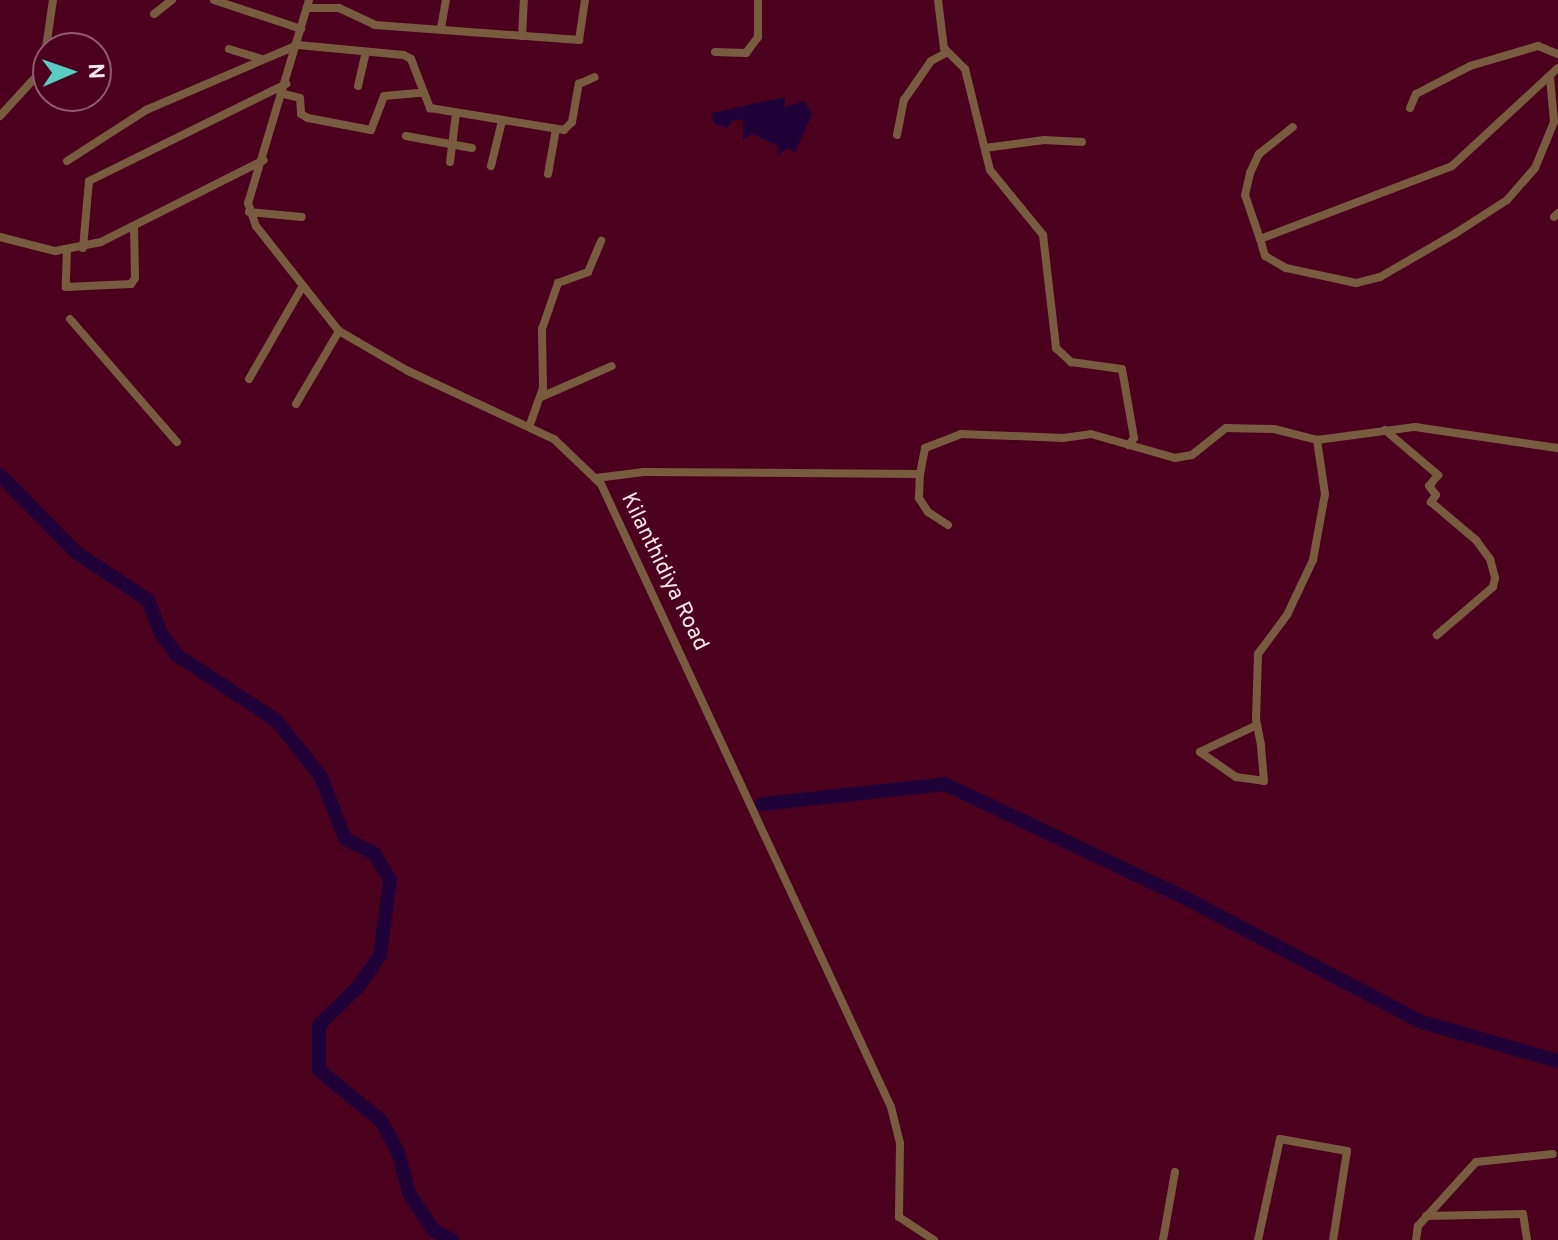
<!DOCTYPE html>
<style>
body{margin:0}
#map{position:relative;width:1558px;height:1240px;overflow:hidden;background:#4b001e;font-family:Overpass,sans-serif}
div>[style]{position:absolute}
.water>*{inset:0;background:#1f0037}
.river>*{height:14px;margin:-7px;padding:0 7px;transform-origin:7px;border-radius:7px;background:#1f0037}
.minor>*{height:8px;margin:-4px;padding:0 4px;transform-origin:4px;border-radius:4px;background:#795c40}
span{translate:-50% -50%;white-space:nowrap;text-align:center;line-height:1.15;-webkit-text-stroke:7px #4b001e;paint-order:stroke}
.street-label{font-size:22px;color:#f9e6e9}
.north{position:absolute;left:32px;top:32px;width:80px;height:80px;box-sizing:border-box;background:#4b001e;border:2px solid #915c6f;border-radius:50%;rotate:88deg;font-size:22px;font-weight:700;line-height:32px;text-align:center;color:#f9e6e9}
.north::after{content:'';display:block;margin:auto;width:28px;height:36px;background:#58cec0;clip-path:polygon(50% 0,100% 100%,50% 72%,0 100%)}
</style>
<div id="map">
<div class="water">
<div style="clip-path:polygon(785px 97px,785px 107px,804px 101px,812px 114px,795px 153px,787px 148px,777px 156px,778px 146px,752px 134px,743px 140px,743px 119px,732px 121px,728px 128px,714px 124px,712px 113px)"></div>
</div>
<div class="river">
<div style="left:0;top:475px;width:110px;rotate:45.4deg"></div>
<div style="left:77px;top:553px;width:85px;rotate:33.5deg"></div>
<div style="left:148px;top:600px;width:34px;rotate:69deg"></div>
<div style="left:160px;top:632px;width:29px;rotate:54deg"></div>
<div style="left:177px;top:655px;width:120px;rotate:33.4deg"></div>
<div style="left:277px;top:721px;width:71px;rotate:51.8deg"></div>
<div style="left:321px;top:777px;width:66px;rotate:68.8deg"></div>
<div style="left:345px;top:839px;width:32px;rotate:26deg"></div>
<div style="left:374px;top:853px;width:31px;rotate:59deg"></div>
<div style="left:390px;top:880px;width:76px;rotate:97.6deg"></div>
<div style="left:380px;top:955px;width:37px;rotate:124deg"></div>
<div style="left:359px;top:986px;width:56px;rotate:135.7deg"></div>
<div style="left:319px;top:1025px;width:45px;rotate:90deg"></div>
<div style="left:319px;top:1070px;width:80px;rotate:39.4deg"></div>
<div style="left:381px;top:1121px;width:35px;rotate:61deg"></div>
<div style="left:398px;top:1152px;width:42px;rotate:75deg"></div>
<div style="left:409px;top:1193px;width:44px;rotate:57deg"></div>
<div style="left:433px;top:1230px;width:21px;rotate:28deg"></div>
<div style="left:762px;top:804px;width:184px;rotate:-6.2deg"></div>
<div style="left:945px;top:784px;width:270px;rotate:25.4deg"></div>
<div style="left:1189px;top:900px;width:260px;rotate:27.7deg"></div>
<div style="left:1419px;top:1021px;width:145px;rotate:16.1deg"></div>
</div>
<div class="minor">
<div style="left:214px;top:0;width:92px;rotate:18.4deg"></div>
<div style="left:309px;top:0;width:212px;rotate:106.7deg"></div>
<div style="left:248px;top:203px;width:24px;rotate:71deg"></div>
<div style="left:256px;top:226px;width:134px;rotate:51.7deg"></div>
<div style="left:339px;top:331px;width:80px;rotate:30.1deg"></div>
<div style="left:408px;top:371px;width:161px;rotate:25deg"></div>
<div style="left:554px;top:439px;width:65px;rotate:43.8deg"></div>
<div style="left:601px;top:484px;width:687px;rotate:65.04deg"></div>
<div style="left:891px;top:1107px;width:38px;rotate:76deg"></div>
<div style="left:900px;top:1144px;width:73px;rotate:90.8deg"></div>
<div style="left:899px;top:1217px;width:42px;rotate:33.3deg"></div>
<div style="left:938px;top:0;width:48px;rotate:82.9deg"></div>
<div style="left:944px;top:48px;width:30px;rotate:45deg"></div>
<div style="left:965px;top:69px;width:104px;rotate:76.1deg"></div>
<div style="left:990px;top:170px;width:84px;rotate:50.8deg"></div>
<div style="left:1043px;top:235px;width:114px;rotate:83.4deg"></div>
<div style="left:1056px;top:348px;width:21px;rotate:43deg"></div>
<div style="left:1071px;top:362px;width:51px;rotate:7.8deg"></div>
<div style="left:1122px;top:369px;width:70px;rotate:80.1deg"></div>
<div style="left:1134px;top:438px;width:9px;rotate:126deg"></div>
<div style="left:307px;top:8px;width:32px"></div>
<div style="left:339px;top:8px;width:40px;rotate:25deg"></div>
<div style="left:375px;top:25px;width:205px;rotate:4.2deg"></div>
<div style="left:579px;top:40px;width:40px;rotate:-81.5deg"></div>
<div style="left:154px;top:14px;width:23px;rotate:-38deg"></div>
<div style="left:441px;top:28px;width:28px;rotate:-80deg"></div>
<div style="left:522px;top:36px;width:36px;rotate:-87deg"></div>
<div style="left:229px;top:49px;width:34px;rotate:17deg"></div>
<div style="left:715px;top:52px;width:31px;rotate:2deg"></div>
<div style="left:746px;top:53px;width:20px;rotate:-53deg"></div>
<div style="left:758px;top:37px;width:37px;rotate:-90deg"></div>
<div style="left:1550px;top:77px;width:45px;rotate:84.9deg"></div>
<div style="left:1554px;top:122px;width:50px;rotate:112.4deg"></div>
<div style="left:1535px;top:168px;width:43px;rotate:131.2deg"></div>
<div style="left:1507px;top:200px;width:61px;rotate:147.1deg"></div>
<div style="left:1456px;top:233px;width:88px;rotate:149.9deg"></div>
<div style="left:1380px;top:277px;width:25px;rotate:166deg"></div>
<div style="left:1356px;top:283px;width:72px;rotate:-167.9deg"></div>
<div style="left:1286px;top:268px;width:24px;rotate:-150deg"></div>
<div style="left:1265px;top:256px;width:18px;rotate:-106deg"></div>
<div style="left:1260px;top:239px;width:205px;rotate:-20.8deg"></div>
<div style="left:1452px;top:166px;width:144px;rotate:-42.8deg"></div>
<div style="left:358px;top:86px;width:35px;rotate:-77deg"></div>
<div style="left:284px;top:94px;width:16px;rotate:14deg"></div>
<div style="left:300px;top:98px;width:16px;rotate:86deg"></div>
<div style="left:301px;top:114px;width:8px;rotate:30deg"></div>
<div style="left:308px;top:118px;width:64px;rotate:10.8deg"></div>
<div style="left:371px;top:130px;width:36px;rotate:-69deg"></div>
<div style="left:384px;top:96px;width:37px;rotate:-5deg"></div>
<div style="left:1410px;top:108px;width:15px;rotate:-67deg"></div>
<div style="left:1416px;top:94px;width:61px;rotate:-27.4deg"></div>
<div style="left:1470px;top:66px;width:71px;rotate:-16.4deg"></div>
<div style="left:1538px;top:46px;width:22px;rotate:22deg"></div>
<div style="left:0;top:116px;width:64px;rotate:-47.5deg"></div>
<div style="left:43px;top:69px;width:70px;rotate:-81.8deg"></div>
<div style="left:897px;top:135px;width:36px;rotate:-79deg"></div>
<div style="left:904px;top:100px;width:47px;rotate:-55.3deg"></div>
<div style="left:931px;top:61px;width:17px;rotate:-28deg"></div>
<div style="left:406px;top:136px;width:67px;rotate:10.3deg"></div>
<div style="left:985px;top:148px;width:60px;rotate:-7.7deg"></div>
<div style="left:1044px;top:140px;width:38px;rotate:3deg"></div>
<div style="left:67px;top:161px;width:94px;rotate:-32.8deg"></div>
<div style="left:146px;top:110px;width:165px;rotate:-23.2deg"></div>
<div style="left:298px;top:45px;width:106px;rotate:5.4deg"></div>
<div style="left:404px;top:55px;width:8px;rotate:30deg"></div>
<div style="left:411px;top:59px;width:53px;rotate:68.8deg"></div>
<div style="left:430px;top:108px;width:136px;rotate:9.3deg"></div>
<div style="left:564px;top:130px;width:11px;rotate:-45deg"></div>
<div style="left:572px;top:122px;width:39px;rotate:-80deg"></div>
<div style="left:579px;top:84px;width:17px;rotate:-24deg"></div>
<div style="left:450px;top:162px;width:48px;rotate:-82.9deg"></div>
<div style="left:491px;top:166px;width:46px;rotate:-76.3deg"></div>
<div style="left:548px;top:174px;width:46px;rotate:-79.9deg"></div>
<div style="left:249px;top:212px;width:53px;rotate:5.4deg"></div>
<div style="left:1554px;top:217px;width:6px;rotate:-45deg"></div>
<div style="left:0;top:237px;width:57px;rotate:14.3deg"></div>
<div style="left:55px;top:251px;width:47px;rotate:-11.1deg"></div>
<div style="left:101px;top:242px;width:182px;rotate:-26.7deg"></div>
<div style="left:1260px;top:239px;width:46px;rotate:-108.8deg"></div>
<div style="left:1245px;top:195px;width:23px;rotate:-77deg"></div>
<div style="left:1250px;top:173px;width:21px;rotate:-65deg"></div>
<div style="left:1259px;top:154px;width:43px;rotate:-38.5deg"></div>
<div style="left:83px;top:248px;width:67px;rotate:-84.9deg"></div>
<div style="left:89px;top:181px;width:220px;rotate:-26.2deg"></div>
<div style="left:67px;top:249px;width:38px;rotate:92deg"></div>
<div style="left:66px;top:287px;width:65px;rotate:-2.6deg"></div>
<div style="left:131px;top:284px;width:7px;rotate:-56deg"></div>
<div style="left:135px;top:278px;width:52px;rotate:-91.1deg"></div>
<div style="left:70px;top:319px;width:163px;rotate:49deg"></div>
<div style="left:249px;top:379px;width:104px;rotate:-60deg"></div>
<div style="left:541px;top:397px;width:77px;rotate:-23.6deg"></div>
<div style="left:296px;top:404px;width:85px;rotate:-59.5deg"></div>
<div style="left:529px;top:427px;width:41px;rotate:-70.3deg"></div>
<div style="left:543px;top:388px;width:59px;rotate:-91deg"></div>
<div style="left:542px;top:329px;width:49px;rotate:-70.8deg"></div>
<div style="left:558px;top:283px;width:32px;rotate:-20deg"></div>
<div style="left:588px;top:272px;width:34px;rotate:-67deg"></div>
<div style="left:1385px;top:430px;width:70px;rotate:40.3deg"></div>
<div style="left:1438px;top:475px;width:14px;rotate:129deg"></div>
<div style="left:1429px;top:486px;width:11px;rotate:52deg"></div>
<div style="left:1436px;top:495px;width:9px;rotate:126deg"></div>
<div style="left:1431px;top:502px;width:59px;rotate:40.2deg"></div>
<div style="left:1476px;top:540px;width:24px;rotate:54deg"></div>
<div style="left:1490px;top:559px;width:20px;rotate:75deg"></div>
<div style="left:1495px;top:578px;width:9px;rotate:103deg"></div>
<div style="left:1493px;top:587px;width:74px;rotate:139.4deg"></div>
<div style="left:596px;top:478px;width:48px;rotate:-7.1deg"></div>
<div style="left:644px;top:472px;width:276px;rotate:0.4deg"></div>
<div style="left:948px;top:525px;width:24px;rotate:-147deg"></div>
<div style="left:928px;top:512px;width:17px;rotate:-123deg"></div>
<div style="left:919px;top:498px;width:24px;rotate:-88deg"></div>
<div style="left:920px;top:474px;width:26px;rotate:-79deg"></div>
<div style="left:925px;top:448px;width:39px;rotate:-21deg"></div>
<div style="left:961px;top:434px;width:102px;rotate:2.2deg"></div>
<div style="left:1063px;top:438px;width:28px;rotate:-8deg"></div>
<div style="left:1091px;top:434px;width:87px;rotate:15.9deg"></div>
<div style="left:1175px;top:458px;width:17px;rotate:-10deg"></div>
<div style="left:1192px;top:455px;width:43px;rotate:-38.5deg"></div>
<div style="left:1226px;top:428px;width:48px;rotate:1.2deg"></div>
<div style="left:1274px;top:429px;width:44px;rotate:14.3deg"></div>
<div style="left:1317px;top:440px;width:99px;rotate:-7.6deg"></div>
<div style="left:1415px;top:427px;width:145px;rotate:8.4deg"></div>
<div style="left:1257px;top:725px;width:63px;rotate:154.7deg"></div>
<div style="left:1200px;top:752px;width:44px;rotate:34.8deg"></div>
<div style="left:1236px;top:777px;width:28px;rotate:8deg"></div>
<div style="left:1264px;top:781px;width:36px;rotate:-95deg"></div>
<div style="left:1261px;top:745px;width:20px;rotate:-101deg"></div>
<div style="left:1257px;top:725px;width:6px;rotate:-99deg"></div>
<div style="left:1256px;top:719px;width:65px;rotate:-88.2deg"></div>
<div style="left:1258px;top:654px;width:49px;rotate:-53.4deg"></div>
<div style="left:1287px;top:615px;width:61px;rotate:-64.7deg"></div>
<div style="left:1313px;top:560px;width:67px;rotate:-79.7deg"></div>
<div style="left:1325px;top:494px;width:55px;rotate:-98.4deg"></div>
<div style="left:1426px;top:1216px;width:97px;rotate:-1.2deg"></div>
<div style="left:1523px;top:1214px;width:26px;rotate:81deg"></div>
<div style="left:1163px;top:1240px;width:69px;rotate:-80deg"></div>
<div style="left:1258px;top:1240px;width:103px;rotate:-77.7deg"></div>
<div style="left:1280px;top:1139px;width:68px;rotate:10.2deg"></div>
<div style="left:1347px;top:1151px;width:90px;rotate:98.9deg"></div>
<div style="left:1416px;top:1240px;width:14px;rotate:-82deg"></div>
<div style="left:1418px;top:1226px;width:86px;rotate:-47.8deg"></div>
<div style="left:1476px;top:1162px;width:77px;rotate:-5.9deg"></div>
</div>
<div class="street-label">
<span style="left:664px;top:572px;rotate:64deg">Kilanthidiya Road</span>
</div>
<div class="north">N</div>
</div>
